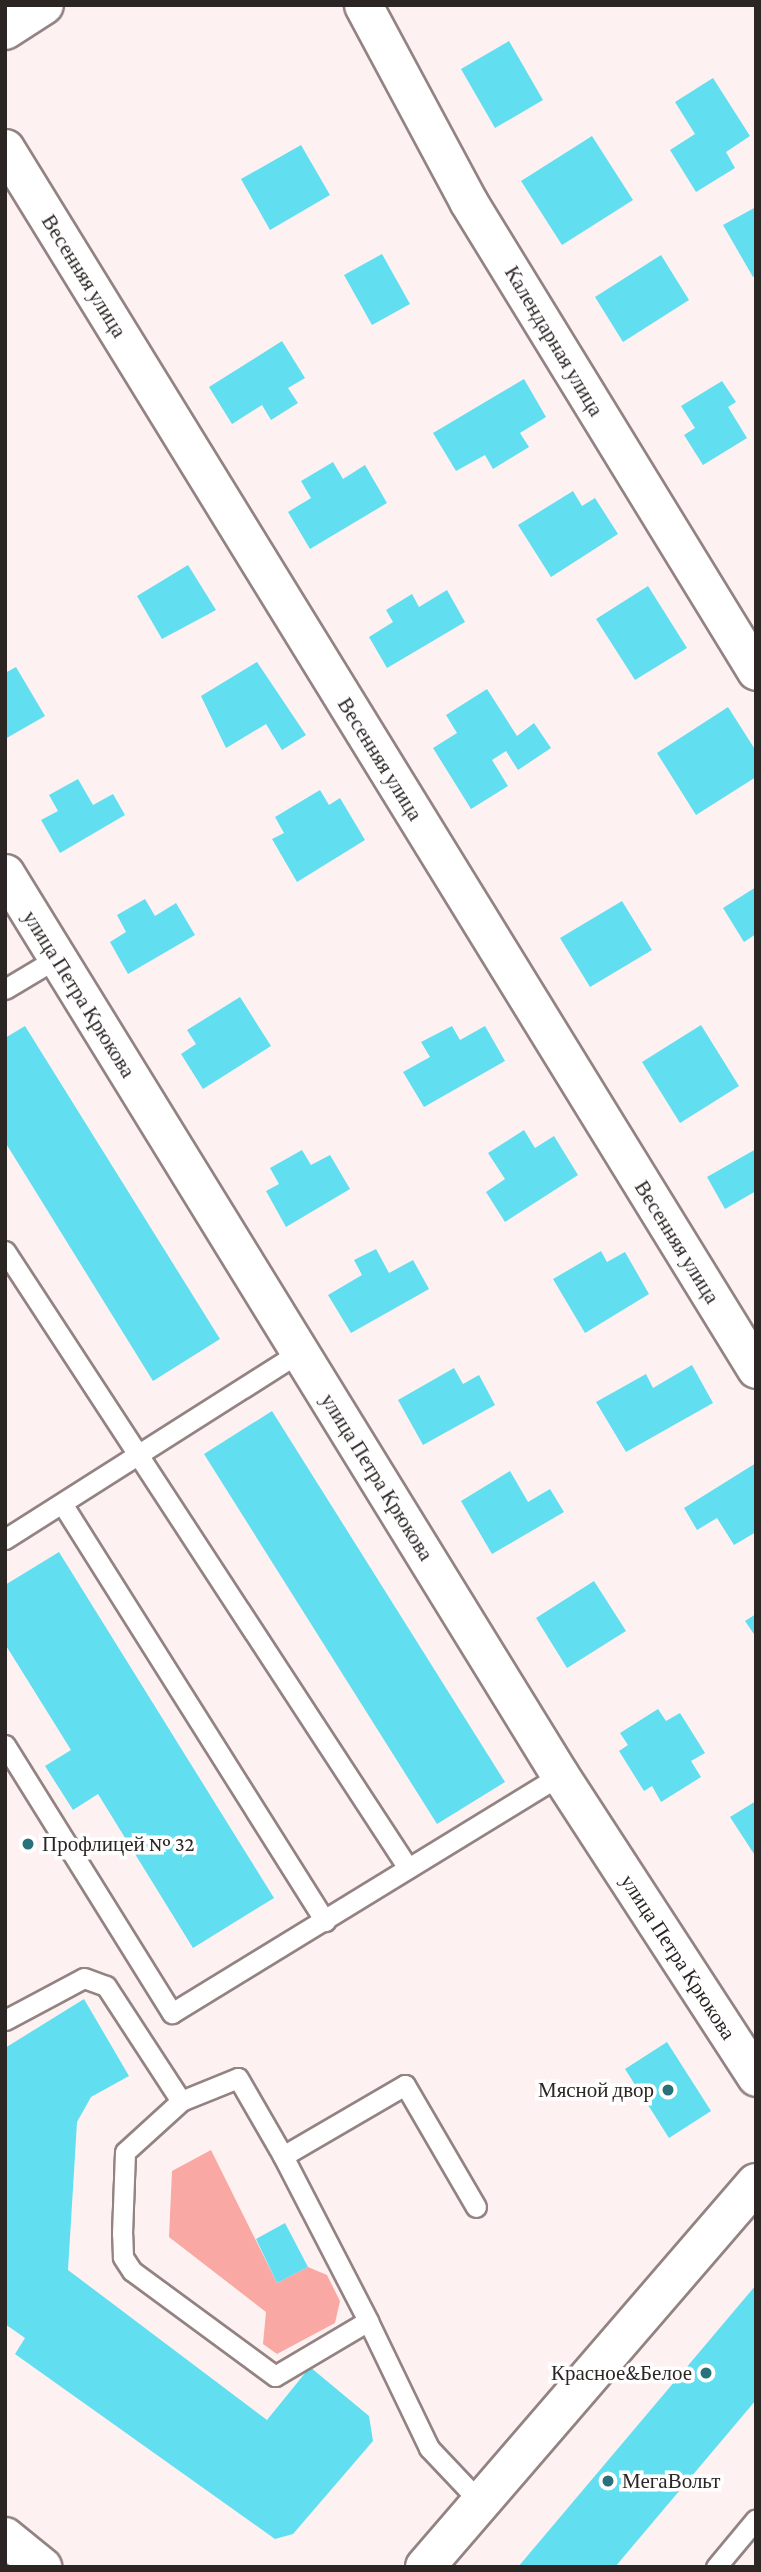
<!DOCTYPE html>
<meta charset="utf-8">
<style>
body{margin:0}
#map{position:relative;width:761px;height:2572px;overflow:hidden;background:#fdf2f1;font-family:"Crimson Pro",serif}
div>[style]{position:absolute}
.green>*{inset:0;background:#f9a8a4}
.building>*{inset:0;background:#61def0}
.roads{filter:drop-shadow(2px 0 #938382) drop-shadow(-2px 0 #938382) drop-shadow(0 2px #938382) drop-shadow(0 -2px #938382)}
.service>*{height:19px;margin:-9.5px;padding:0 9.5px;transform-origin:9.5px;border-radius:9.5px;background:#fff}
.minor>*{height:37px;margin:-18.5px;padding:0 18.5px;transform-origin:18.5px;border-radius:18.5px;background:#fff}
.secondary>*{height:38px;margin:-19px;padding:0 19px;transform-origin:19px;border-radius:19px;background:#fff}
.dots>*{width:19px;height:19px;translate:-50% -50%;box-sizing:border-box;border:4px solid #fff;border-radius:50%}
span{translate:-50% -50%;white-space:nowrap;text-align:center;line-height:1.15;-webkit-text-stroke:7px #fff;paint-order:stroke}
.street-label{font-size:21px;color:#2b2524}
.poi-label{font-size:21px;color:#2b2524}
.left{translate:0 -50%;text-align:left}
.right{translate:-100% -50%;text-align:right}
.frame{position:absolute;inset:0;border:7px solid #2b2524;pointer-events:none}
</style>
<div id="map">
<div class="green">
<div style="clip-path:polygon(211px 2150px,277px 2283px,308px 2267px,327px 2275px,340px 2301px,335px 2323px,277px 2354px,263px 2344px,266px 2312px,169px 2237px,172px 2171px)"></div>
</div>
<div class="building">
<div style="clip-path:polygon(509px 41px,543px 100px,495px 128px,461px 69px)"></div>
<div style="clip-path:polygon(713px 78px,750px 136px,726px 152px,735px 168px,696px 192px,670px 150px,695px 134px,675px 102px)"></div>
<div style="clip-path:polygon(592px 136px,633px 200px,562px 245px,521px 181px)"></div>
<div style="clip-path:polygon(301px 145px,330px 195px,270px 230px,241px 179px)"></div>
<div style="clip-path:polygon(756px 207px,756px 275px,753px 277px,723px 225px)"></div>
<div style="clip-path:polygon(382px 254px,410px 304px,372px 325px,344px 275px)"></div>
<div style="clip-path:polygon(661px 255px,689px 300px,623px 342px,595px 297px)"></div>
<div style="clip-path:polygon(282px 341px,305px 378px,288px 388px,298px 403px,271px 420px,262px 405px,232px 424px,209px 387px)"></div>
<div style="clip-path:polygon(524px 379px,546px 417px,520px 433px,529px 447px,493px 469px,485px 455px,456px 471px,433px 433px)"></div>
<div style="clip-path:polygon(722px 381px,736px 402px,728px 407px,747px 438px,703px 465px,684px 435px,695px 428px,681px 406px)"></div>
<div style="clip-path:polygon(333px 462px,343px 479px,365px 465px,387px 503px,310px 549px,288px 512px,311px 498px,301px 481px)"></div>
<div style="clip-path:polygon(573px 491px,582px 506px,595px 498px,618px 534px,551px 577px,518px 525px)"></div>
<div style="clip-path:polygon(188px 565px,216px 610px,162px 639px,137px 596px)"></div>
<div style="clip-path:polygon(648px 586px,687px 648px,635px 680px,596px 619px)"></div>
<div style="clip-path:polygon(447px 590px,465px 622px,387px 668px,369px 637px,393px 622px,386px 610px,412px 594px,419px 607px)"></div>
<div style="clip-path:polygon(257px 662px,306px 735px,282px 750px,266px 724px,226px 748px,201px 696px)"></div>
<div style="clip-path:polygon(16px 667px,45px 716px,5px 739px,5px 673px)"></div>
<div style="clip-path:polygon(487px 689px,517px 736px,534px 723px,551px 748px,518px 770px,506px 751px,492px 760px,508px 786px,471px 809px,433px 748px,457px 733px,446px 715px)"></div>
<div style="clip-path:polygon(728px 707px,756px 751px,756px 777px,696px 815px,657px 753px)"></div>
<div style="clip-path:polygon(78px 779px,93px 805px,113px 794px,125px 815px,60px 853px,41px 820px,58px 811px,49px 795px)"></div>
<div style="clip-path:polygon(320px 790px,329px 805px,340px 798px,365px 840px,297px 882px,272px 839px,284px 833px,275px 817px)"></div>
<div style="clip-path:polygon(756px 887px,756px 934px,744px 942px,723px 908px)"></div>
<div style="clip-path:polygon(145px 899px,155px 916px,176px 903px,195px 935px,128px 974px,110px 942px,126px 932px,117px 915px)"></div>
<div style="clip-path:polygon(622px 901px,652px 950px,590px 987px,560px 938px)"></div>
<div style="clip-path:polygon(240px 997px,271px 1046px,203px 1089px,181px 1054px,196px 1044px,187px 1030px)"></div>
<div style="clip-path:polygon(701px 1025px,739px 1086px,680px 1123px,642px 1062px)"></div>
<div style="clip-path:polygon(25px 1026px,220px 1339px,153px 1381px,5px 1142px,5px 1038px)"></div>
<div style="clip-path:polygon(452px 1026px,460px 1040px,485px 1026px,505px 1061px,424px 1107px,403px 1072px,430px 1057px,421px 1042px)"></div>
<div style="clip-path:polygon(524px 1130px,535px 1148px,554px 1136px,578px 1175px,505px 1222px,486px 1192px,505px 1179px,488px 1153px)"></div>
<div style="clip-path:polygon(756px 1149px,756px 1191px,725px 1209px,707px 1177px)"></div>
<div style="clip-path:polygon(302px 1150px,311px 1165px,330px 1155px,350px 1189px,286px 1227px,266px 1191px,279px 1184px,270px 1168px)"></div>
<div style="clip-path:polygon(376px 1249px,389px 1273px,413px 1260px,429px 1289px,351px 1333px,328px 1295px,362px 1275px,354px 1260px)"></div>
<div style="clip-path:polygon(601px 1251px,607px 1262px,625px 1252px,649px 1294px,585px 1333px,553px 1279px)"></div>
<div style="clip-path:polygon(692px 1365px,713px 1403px,626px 1452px,596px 1402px,646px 1374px,653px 1388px)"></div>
<div style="clip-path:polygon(454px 1368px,463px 1384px,479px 1375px,495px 1405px,423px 1445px,398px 1400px)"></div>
<div style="clip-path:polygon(272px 1411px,505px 1782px,437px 1824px,204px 1454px)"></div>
<div style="clip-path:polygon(756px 1463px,756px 1532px,734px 1545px,717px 1518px,697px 1530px,684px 1508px)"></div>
<div style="clip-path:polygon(510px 1471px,528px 1502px,550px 1489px,564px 1512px,492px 1554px,461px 1501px)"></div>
<div style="clip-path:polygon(59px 1552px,274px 1898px,193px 1948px,98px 1794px,73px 1810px,45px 1766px,71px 1750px,5px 1644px,5px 1585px)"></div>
<div style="clip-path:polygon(594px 1581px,626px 1631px,567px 1668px,536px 1618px)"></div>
<div style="clip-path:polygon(756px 1614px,756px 1637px,745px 1621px)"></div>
<div style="clip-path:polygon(658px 1709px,666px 1721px,680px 1713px,705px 1753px,691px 1761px,701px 1777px,661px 1802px,652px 1786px,644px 1791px,619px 1751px,628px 1745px,620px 1733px)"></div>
<div style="clip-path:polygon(756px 1801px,756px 1857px,730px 1817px)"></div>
<div style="clip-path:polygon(84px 1999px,129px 2076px,91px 2097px,77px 2122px,68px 2270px,267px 2420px,310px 2367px,369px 2416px,373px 2441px,293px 2534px,275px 2539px,15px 2354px,25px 2338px,5px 2324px,5px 2048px)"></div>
<div style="clip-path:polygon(667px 2042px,711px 2111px,669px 2138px,625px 2069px)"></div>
<div style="clip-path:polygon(285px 2223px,308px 2267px,277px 2283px,256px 2239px)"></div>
<div style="clip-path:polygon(756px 2285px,756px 2400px,615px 2567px,518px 2567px)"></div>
</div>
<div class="roads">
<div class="service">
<div style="left:5px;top:989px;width:61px;rotate:-30.8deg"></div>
<div style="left:5px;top:1251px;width:737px;rotate:56.85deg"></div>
<div style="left:63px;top:1505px;width:492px;rotate:57.8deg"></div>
<div style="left:5px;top:1539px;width:349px;rotate:-32.4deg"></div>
<div style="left:5px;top:1745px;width:316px;rotate:58.1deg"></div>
<div style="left:172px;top:2013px;width:455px;rotate:-31.5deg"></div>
<div style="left:5px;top:2020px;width:89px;rotate:-28deg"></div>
<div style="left:84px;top:1978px;width:23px;rotate:20deg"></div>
<div style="left:106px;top:1986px;width:137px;rotate:56.9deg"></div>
<div style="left:283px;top:2156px;width:141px;rotate:-30.2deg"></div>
<div style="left:405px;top:2085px;width:141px;rotate:59.8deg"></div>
<div style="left:368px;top:2321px;width:108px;rotate:149.4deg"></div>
<div style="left:275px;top:2376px;width:177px;rotate:-143.7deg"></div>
<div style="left:132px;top:2271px;width:17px;rotate:-123deg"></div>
<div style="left:123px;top:2257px;width:23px;rotate:-92deg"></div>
<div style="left:122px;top:2234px;width:82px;rotate:-87.9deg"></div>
<div style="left:125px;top:2152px;width:76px;rotate:-42.3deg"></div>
<div style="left:181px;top:2101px;width:61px;rotate:-22deg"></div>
<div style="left:238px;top:2078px;width:90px;rotate:60deg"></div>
<div style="left:283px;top:2156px;width:186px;rotate:62.7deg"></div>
<div style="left:368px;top:2321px;width:141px;rotate:64.3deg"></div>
<div style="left:429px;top:2448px;width:74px;rotate:46.6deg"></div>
<div style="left:716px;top:2567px;width:62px;rotate:-50.2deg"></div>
</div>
<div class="minor">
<div style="left:363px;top:5px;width:222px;rotate:61.8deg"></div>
<div style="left:468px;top:201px;width:551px;rotate:58.5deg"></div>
<div style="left:5px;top:148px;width:1433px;rotate:58.41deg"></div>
<div style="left:5px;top:873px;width:1059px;rotate:58.4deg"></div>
<div style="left:560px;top:1775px;width:360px;rotate:57deg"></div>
</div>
<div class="secondary">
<div style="left:5px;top:30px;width:46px;rotate:-32.7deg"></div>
<div style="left:5px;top:2537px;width:48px;rotate:39deg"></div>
<div style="left:425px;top:2567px;width:507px;rotate:-49.24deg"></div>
</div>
</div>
<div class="dots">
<div style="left:28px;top:1844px;background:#29717b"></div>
<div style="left:668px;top:2090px;background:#29717b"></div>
<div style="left:706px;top:2373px;background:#29717b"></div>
<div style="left:608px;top:2481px;background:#29717b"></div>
</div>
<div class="street-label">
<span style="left:84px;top:276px;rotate:58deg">Весенняя улица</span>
<span style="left:554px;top:341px;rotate:59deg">Календарная улица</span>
<span style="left:380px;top:759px;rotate:58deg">Весенняя улица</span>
<span style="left:79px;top:994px;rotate:58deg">улица Петра Крюкова</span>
<span style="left:677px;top:1242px;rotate:58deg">Весенняя улица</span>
<span style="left:377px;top:1477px;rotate:58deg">улица Петра Крюкова</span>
<span style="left:678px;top:1957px;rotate:57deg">улица Петра Крюкова</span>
</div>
<div class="poi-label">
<span class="left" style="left:42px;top:1844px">Профлицей № 32</span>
<span class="right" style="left:654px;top:2090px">Мясной двор</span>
<span class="right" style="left:692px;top:2373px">Красное&amp;Белое</span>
<span class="left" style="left:622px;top:2481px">МегаВольт</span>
</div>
<div class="frame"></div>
</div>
